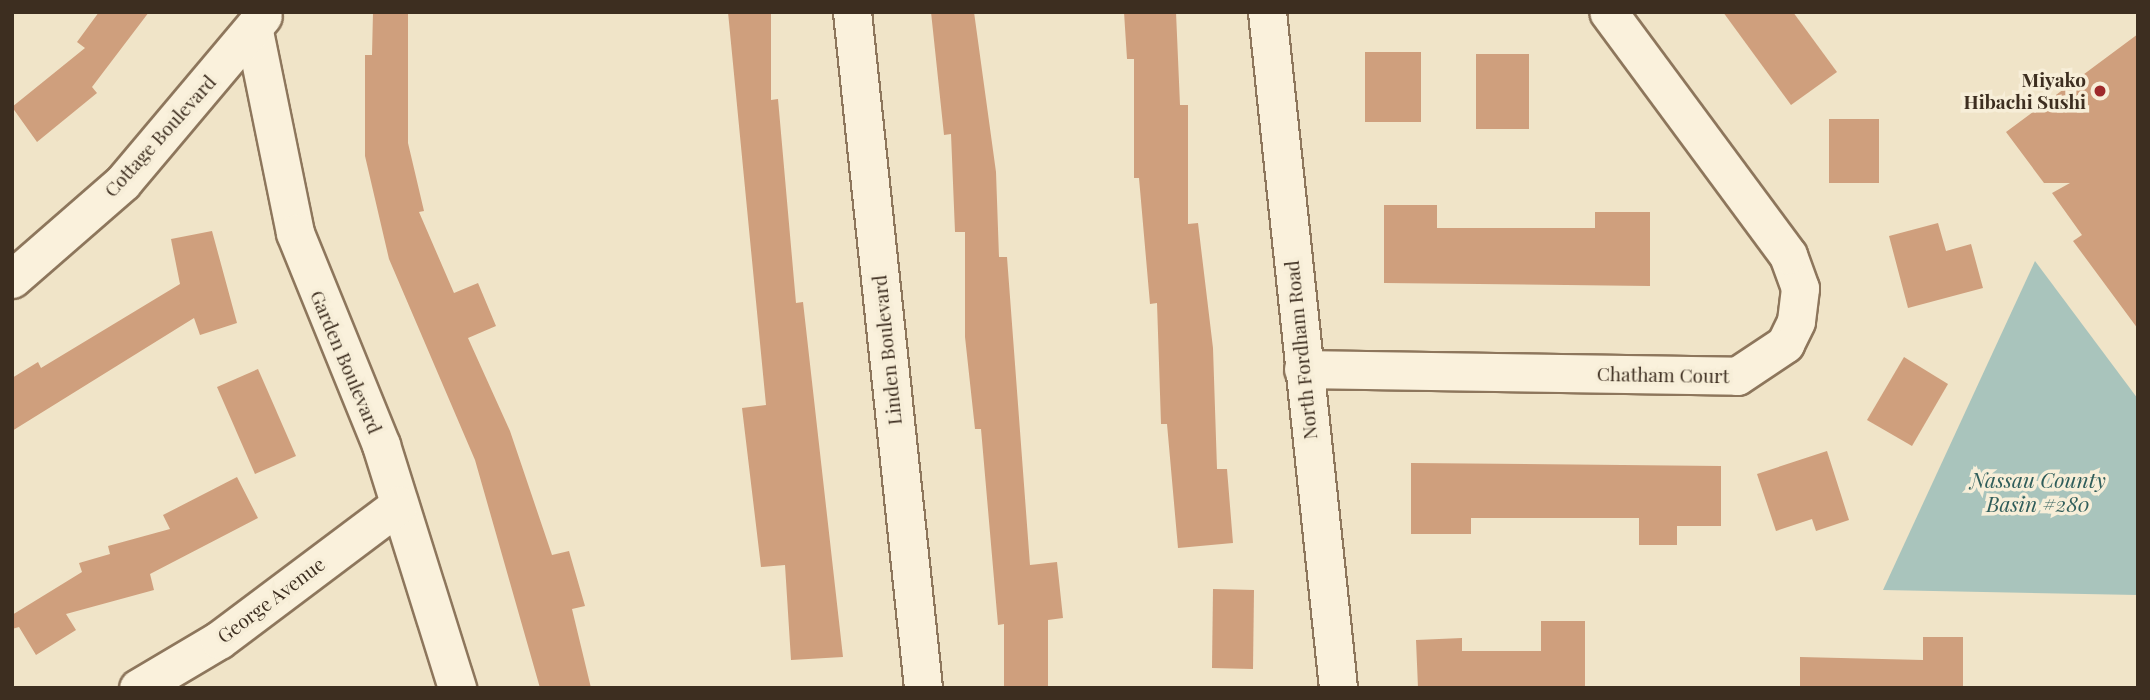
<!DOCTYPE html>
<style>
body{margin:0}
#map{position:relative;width:2150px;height:700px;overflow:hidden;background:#f0e4c8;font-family:"Playfair Display",serif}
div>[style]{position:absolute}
.water>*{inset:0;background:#a9c4bc}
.building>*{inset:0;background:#cf9f7d}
.roads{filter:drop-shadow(2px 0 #8d765c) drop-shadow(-2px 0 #8d765c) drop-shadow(0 2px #8d765c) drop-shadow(0 -2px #8d765c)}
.street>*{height:37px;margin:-18.5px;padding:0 18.5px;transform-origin:18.5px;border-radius:18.5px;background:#faf1dc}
.dots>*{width:19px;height:19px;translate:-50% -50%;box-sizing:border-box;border:4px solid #f7eed8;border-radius:50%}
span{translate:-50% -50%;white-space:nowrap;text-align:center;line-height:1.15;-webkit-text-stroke:7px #f7eed8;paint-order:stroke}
.poi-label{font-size:19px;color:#3d2e20;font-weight:700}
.right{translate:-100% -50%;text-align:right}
.street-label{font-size:19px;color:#3d2e20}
.water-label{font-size:21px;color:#2f5d5a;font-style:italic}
.frame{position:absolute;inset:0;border:14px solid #3d2e20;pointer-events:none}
</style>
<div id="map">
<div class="water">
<div style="clip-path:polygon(2035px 261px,2138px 399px,2138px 595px,1883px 590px)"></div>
</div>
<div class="building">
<div style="clip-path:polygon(99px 12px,149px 12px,92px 87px,97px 93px,37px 142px,12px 107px,85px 48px,77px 42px)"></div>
<div style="clip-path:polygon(373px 12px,408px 12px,408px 143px,424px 211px,419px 212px,454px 293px,478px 283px,496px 326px,468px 338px,510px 431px,552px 555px,569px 551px,585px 606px,572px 609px,591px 688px,540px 688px,475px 460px,389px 259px,365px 156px,365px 55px,372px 55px)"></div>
<div style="clip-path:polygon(728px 12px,771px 12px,771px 100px,778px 99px,796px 303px,803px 302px,843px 657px,791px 660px,785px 565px,761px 567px,742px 408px,766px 405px)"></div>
<div style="clip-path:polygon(931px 12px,974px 12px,996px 172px,999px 257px,1007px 257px,1030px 565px,1057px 562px,1063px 618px,1048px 620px,1048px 688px,1004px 688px,1004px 624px,998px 625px,981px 429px,975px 429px,965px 337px,965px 232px,955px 232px,951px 134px,944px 135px)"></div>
<div style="clip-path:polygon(1124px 12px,1176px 12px,1180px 105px,1188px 105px,1188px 224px,1198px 223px,1213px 348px,1217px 469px,1227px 469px,1233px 543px,1178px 548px,1167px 424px,1161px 424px,1157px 303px,1150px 304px,1139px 178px,1134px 178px,1134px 59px,1127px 59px)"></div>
<div style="clip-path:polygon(1723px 12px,1793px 12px,1837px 72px,1791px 105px)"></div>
<div style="clip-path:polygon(2138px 34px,2138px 329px,2073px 241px,2082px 235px,2052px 193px,2070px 183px,2044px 183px,2006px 132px)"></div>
<div style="clip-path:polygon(1365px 52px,1421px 52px,1421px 122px,1365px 122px)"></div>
<div style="clip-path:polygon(1476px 54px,1529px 54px,1529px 129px,1476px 129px)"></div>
<div style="clip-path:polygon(1829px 119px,1879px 119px,1879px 183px,1829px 183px)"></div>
<div style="clip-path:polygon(1384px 205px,1437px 205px,1437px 228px,1595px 228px,1595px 212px,1650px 212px,1650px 286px,1384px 283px)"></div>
<div style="clip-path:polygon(1938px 223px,1946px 251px,1971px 244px,1983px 288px,1908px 308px,1889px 236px)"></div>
<div style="clip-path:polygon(212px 231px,237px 323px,200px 335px,194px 318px,12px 431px,12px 378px,38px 362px,41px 368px,180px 284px,171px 239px)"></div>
<div style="clip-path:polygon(1904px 357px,1948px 384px,1912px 446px,1867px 420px)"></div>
<div style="clip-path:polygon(258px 369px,296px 456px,255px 474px,217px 387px)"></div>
<div style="clip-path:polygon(1827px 451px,1849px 520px,1816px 531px,1812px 519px,1776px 531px,1757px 474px)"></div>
<div style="clip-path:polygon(1411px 463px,1721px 466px,1721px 526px,1677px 526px,1677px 545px,1639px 545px,1639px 518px,1471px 518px,1471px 534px,1411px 534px)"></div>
<div style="clip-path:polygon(237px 477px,258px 518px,150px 574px,154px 590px,66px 614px,76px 630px,36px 655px,19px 627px,12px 629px,12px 615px,82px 572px,79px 563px,110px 554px,108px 546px,170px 529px,163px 515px)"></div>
<div style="clip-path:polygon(1213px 589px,1254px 590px,1253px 669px,1212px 668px)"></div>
<div style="clip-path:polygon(1541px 621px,1585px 621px,1585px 688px,1418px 688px,1416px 640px,1462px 638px,1462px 651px,1541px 651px)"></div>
<div style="clip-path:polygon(1923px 637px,1963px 637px,1963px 688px,1800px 688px,1800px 657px,1923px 660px)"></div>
</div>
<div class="roads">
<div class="street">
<div style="left:852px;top:12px;width:680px;rotate:84deg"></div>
<div style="left:1267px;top:12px;width:680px;rotate:84deg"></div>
<div style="left:254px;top:31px;width:206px;rotate:78.5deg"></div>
<div style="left:295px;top:233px;width:229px;rotate:67.9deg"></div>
<div style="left:381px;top:445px;width:255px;rotate:72.6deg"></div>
<div style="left:12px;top:279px;width:147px;rotate:-41.1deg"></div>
<div style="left:123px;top:182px;width:217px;rotate:-49.9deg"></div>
<div style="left:1303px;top:369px;width:434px;rotate:0.9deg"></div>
<div style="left:1737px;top:376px;width:58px;rotate:-33.7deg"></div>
<div style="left:1785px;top:344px;width:25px;rotate:-64deg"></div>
<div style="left:1796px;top:321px;width:33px;rotate:-83deg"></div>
<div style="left:1800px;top:288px;width:35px;rotate:-110deg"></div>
<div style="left:1788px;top:255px;width:302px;rotate:-126.5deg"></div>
<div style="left:138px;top:688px;width:94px;rotate:-30.7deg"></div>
<div style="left:219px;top:640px;width:225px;rotate:-36.9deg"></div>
</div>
</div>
<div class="dots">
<div style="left:2100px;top:91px;background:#9e2a2b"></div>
</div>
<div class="poi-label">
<span class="right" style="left:2086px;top:91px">Miyako<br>Hibachi Sushi</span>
</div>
<div class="street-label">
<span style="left:160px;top:136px;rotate:-48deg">Cottage Boulevard</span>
<span style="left:887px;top:350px;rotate:-96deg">Linden Boulevard</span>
<span style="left:1301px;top:350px;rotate:-96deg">North Fordham Road</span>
<span style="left:346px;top:362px;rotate:67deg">Garden Boulevard</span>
<span style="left:1663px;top:375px;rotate:1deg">Chatham Court</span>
<span style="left:271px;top:600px;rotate:-37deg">George Avenue</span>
</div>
<div class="water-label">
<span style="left:2038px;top:491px">Nassau County<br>Basin #280</span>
</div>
<div class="frame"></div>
</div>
